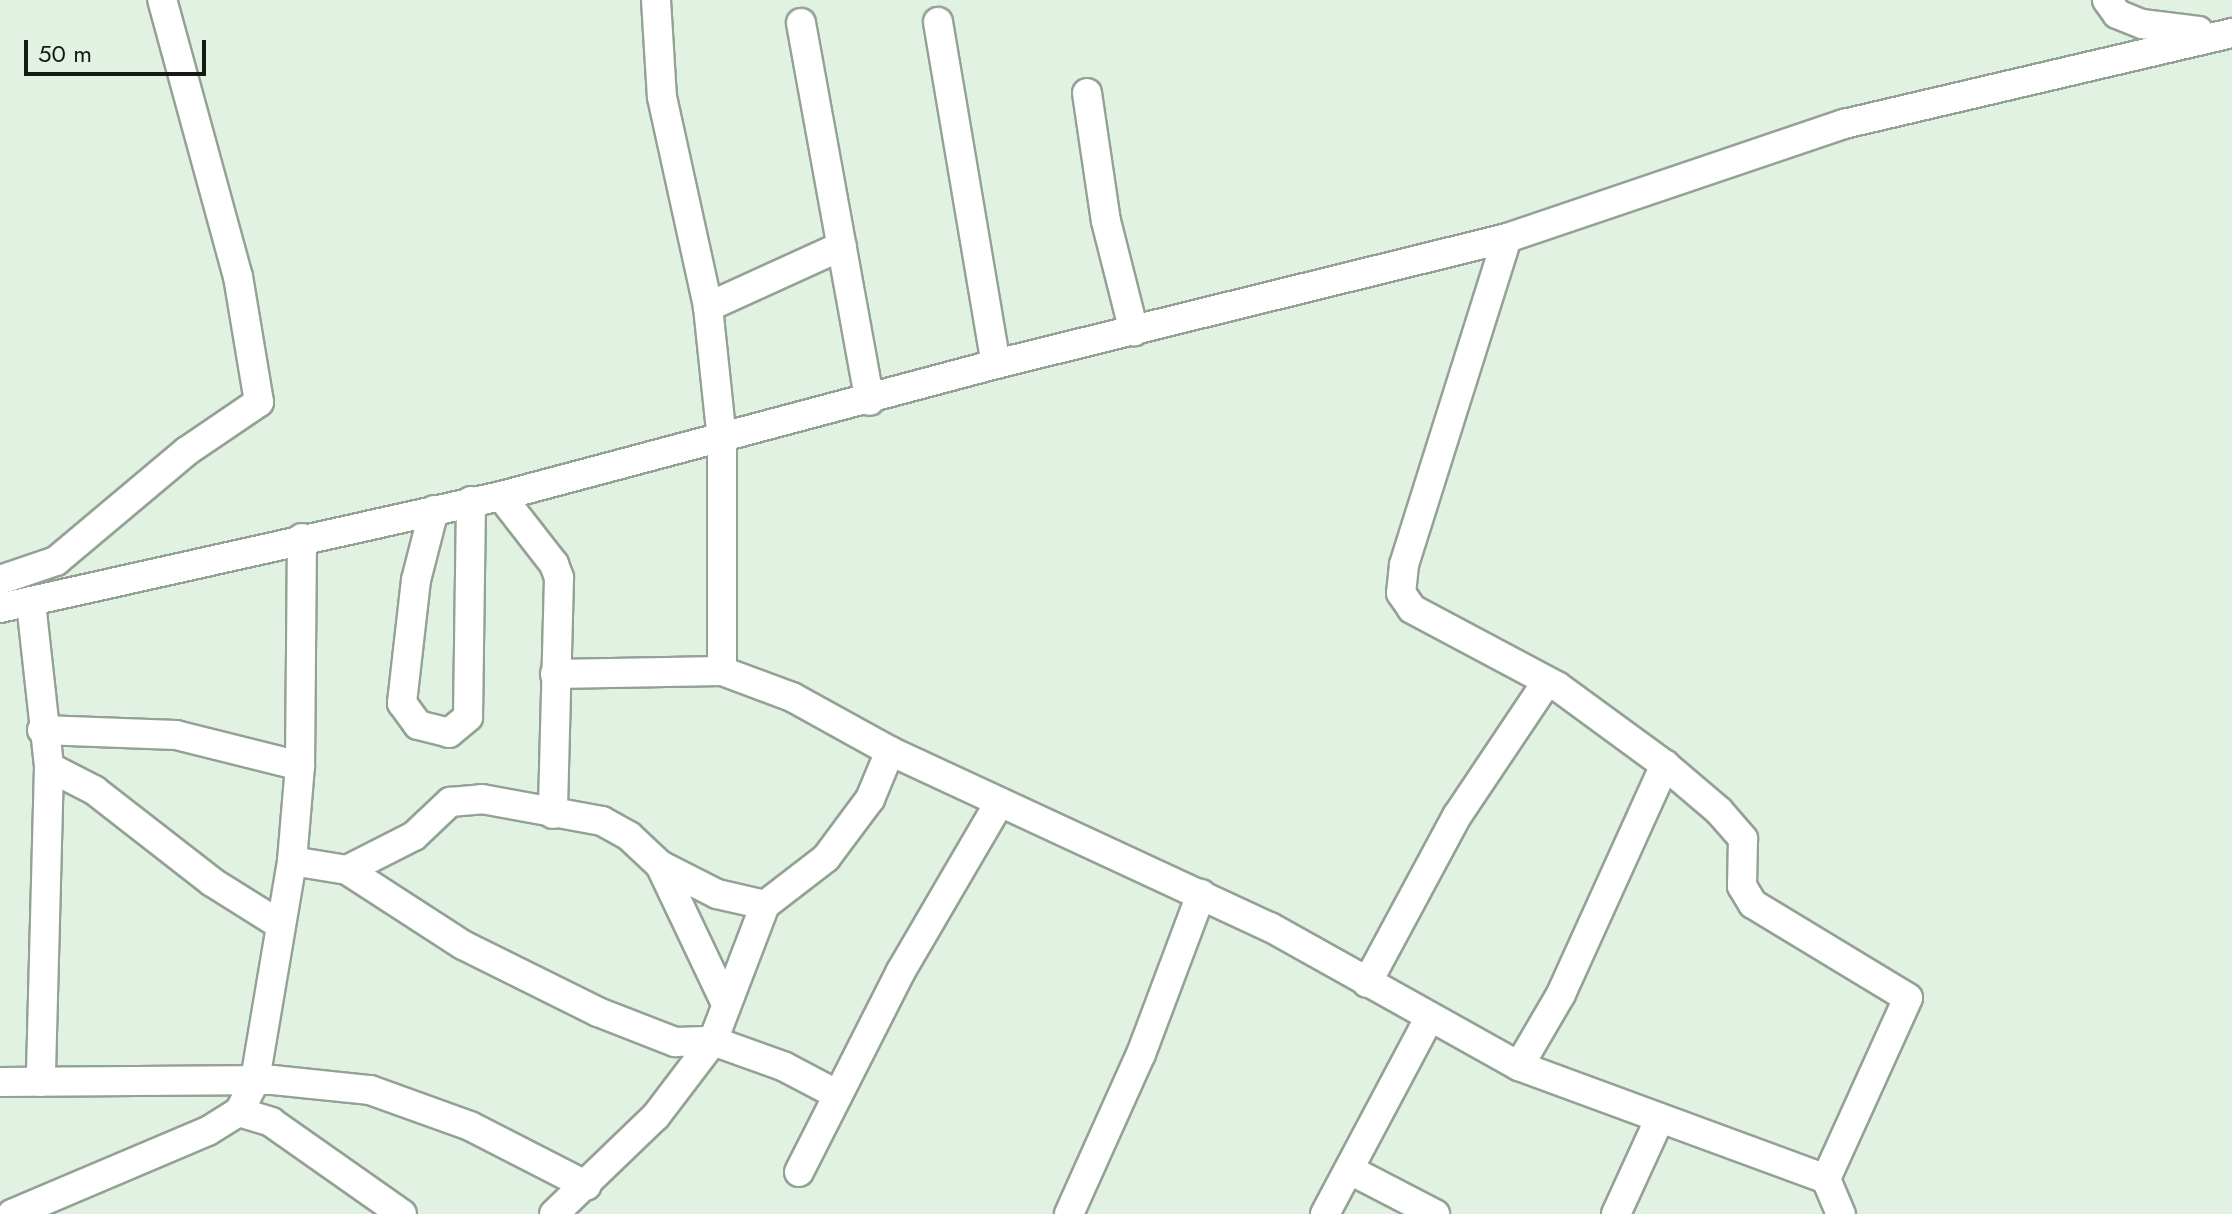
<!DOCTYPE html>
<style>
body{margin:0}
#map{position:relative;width:2232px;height:1214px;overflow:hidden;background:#e1f1e2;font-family:Jost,sans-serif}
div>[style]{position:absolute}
.roads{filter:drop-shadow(2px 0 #94a295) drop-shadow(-2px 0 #94a295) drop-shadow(0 2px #94a295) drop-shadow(0 -2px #94a295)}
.minor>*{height:28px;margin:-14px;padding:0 14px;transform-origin:14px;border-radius:14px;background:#fff}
span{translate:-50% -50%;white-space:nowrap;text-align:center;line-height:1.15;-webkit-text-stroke:7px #e1f1e2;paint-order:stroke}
.scale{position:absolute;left:24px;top:40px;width:182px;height:36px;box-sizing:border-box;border:4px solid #151a15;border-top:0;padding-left:10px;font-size:24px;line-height:28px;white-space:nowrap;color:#151a15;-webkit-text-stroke:6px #e1f1e2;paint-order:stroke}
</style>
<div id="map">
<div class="roads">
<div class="minor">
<div style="left:656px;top:0;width:97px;rotate:86.5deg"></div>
<div style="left:662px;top:97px;width:215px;rotate:77.6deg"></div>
<div style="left:708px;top:307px;width:134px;rotate:84deg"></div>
<div style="left:722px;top:440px;width:231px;rotate:90deg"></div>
<div style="left:722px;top:671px;width:75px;rotate:20.4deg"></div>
<div style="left:792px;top:697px;width:112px;rotate:28.9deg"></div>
<div style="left:890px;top:751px;width:419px;rotate:24.9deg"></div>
<div style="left:1270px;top:927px;width:285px;rotate:29.2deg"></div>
<div style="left:1519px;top:1066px;width:327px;rotate:20.2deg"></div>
<div style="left:1826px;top:1179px;width:38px;rotate:67deg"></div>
<div style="left:2107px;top:0;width:17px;rotate:54deg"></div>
<div style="left:2117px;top:14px;width:27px;rotate:22deg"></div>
<div style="left:2142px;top:24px;width:57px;rotate:7deg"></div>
<div style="left:938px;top:22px;width:347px;rotate:80.4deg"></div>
<div style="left:801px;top:23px;width:384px;rotate:79.7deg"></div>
<div style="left:1087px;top:93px;width:129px;rotate:81.6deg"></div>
<div style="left:1106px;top:221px;width:114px;rotate:75.8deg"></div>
<div style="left:1507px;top:238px;width:343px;rotate:107.5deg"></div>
<div style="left:1404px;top:565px;width:28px;rotate:96deg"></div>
<div style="left:1401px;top:593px;width:19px;rotate:55deg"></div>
<div style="left:1412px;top:609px;width:164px;rotate:28deg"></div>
<div style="left:1557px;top:686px;width:134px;rotate:36.2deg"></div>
<div style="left:1665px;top:765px;width:71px;rotate:40.4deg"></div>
<div style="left:1719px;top:811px;width:37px;rotate:49deg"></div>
<div style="left:1743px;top:839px;width:47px;rotate:91.2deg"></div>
<div style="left:1742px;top:886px;width:21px;rotate:59deg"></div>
<div style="left:1753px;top:904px;width:181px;rotate:31.2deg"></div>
<div style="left:1908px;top:998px;width:199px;rotate:114.4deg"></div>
<div style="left:708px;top:307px;width:147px;rotate:-24.5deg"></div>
<div style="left:501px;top:496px;width:86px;rotate:52.1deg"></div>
<div style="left:554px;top:564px;width:15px;rotate:70deg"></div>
<div style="left:559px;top:578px;width:236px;rotate:91.5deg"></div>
<div style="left:434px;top:510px;width:72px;rotate:104.4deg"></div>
<div style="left:416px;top:580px;width:124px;rotate:96.5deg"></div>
<div style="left:402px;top:703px;width:27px;rotate:54deg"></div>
<div style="left:418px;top:725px;width:32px;rotate:14deg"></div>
<div style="left:449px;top:733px;width:25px;rotate:-40deg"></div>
<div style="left:468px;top:717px;width:216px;rotate:-89.2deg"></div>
<div style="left:0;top:580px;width:59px;rotate:-18.7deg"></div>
<div style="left:56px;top:561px;width:171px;rotate:-40deg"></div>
<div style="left:187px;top:451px;width:87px;rotate:-34.2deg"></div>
<div style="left:259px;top:402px;width:127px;rotate:-99.5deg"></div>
<div style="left:238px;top:277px;width:287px;rotate:-105.3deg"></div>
<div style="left:31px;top:603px;width:165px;rotate:83.7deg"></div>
<div style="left:49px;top:767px;width:315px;rotate:91.5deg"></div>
<div style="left:0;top:608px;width:513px;rotate:-12.6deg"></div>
<div style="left:501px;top:496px;width:512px;rotate:-14.93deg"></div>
<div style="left:996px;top:364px;width:526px;rotate:-13.85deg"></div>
<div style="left:1507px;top:238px;width:356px;rotate:-18.7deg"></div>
<div style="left:1844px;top:124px;width:399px;rotate:-13.2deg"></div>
<div style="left:555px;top:674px;width:167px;rotate:-1deg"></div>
<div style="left:42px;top:730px;width:134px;rotate:2.1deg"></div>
<div style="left:176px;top:735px;width:128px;rotate:14deg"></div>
<div style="left:49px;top:767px;width:51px;rotate:27.1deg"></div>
<div style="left:94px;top:790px;width:150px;rotate:37.9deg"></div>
<div style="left:212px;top:882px;width:79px;rotate:32.1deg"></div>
<div style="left:292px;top:861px;width:56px;rotate:9.3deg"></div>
<div style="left:347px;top:870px;width:138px;rotate:32.9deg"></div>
<div style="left:463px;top:945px;width:151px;rotate:26.4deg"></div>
<div style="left:598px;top:1012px;width:83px;rotate:21.3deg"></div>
<div style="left:675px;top:1042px;width:38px;rotate:-2deg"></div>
<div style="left:713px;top:1041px;width:74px;rotate:19.7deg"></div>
<div style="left:783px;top:1066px;width:62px;rotate:27.8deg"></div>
<div style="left:660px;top:865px;width:154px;rotate:64.6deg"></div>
<div style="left:347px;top:870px;width:75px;rotate:-26.9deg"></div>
<div style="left:414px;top:836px;width:50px;rotate:-43.4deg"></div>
<div style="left:450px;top:802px;width:32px;rotate:-5deg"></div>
<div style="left:482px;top:799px;width:122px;rotate:10.4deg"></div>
<div style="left:602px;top:821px;width:31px;rotate:29deg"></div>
<div style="left:629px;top:836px;width:42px;rotate:43.1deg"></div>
<div style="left:660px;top:865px;width:64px;rotate:27deg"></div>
<div style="left:717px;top:894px;width:49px;rotate:12.9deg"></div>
<div style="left:765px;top:905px;width:77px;rotate:-37.6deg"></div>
<div style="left:826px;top:858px;width:74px;rotate:-53.3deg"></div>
<div style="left:870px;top:799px;width:52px;rotate:-67.4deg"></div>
<div style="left:1367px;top:983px;width:190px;rotate:-61.7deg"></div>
<div style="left:1457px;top:816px;width:153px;rotate:-56.2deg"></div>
<div style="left:1542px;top:689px;width:9px;rotate:-27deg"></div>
<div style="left:1519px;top:1066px;width:83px;rotate:-59.7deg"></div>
<div style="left:1561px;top:994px;width:252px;rotate:-65.6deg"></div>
<div style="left:0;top:1082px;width:273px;rotate:-0.4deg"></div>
<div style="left:273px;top:1080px;width:98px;rotate:5.9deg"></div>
<div style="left:370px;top:1090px;width:106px;rotate:19.8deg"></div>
<div style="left:470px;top:1126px;width:131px;rotate:27.1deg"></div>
<div style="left:239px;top:1112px;width:34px;rotate:17deg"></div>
<div style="left:271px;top:1122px;width:160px;rotate:35.1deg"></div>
<div style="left:1350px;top:1170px;width:96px;rotate:27.4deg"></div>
<div style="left:799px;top:1172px;width:225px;rotate:-63.1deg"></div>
<div style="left:901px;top:971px;width:194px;rotate:-59.7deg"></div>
<div style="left:12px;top:1214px;width:213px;rotate:-23deg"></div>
<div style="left:208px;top:1131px;width:36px;rotate:-32deg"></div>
<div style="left:239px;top:1112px;width:36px;rotate:-63deg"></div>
<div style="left:255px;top:1080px;width:222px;rotate:-80.4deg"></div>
<div style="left:292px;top:861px;width:95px;rotate:-85.2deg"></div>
<div style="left:300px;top:766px;width:228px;rotate:-89.5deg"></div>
<div style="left:554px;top:1214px;width:141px;rotate:-43.9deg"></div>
<div style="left:656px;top:1116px;width:94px;rotate:-52.8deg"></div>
<div style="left:713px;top:1041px;width:146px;rotate:-69.1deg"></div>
<div style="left:1069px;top:1214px;width:175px;rotate:-65.8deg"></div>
<div style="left:1141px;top:1054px;width:171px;rotate:-69.4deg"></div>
<div style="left:1325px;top:1214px;width:222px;rotate:-62deg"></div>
<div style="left:1616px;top:1214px;width:103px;rotate:-65.4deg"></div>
</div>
</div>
<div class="scale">50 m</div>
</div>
